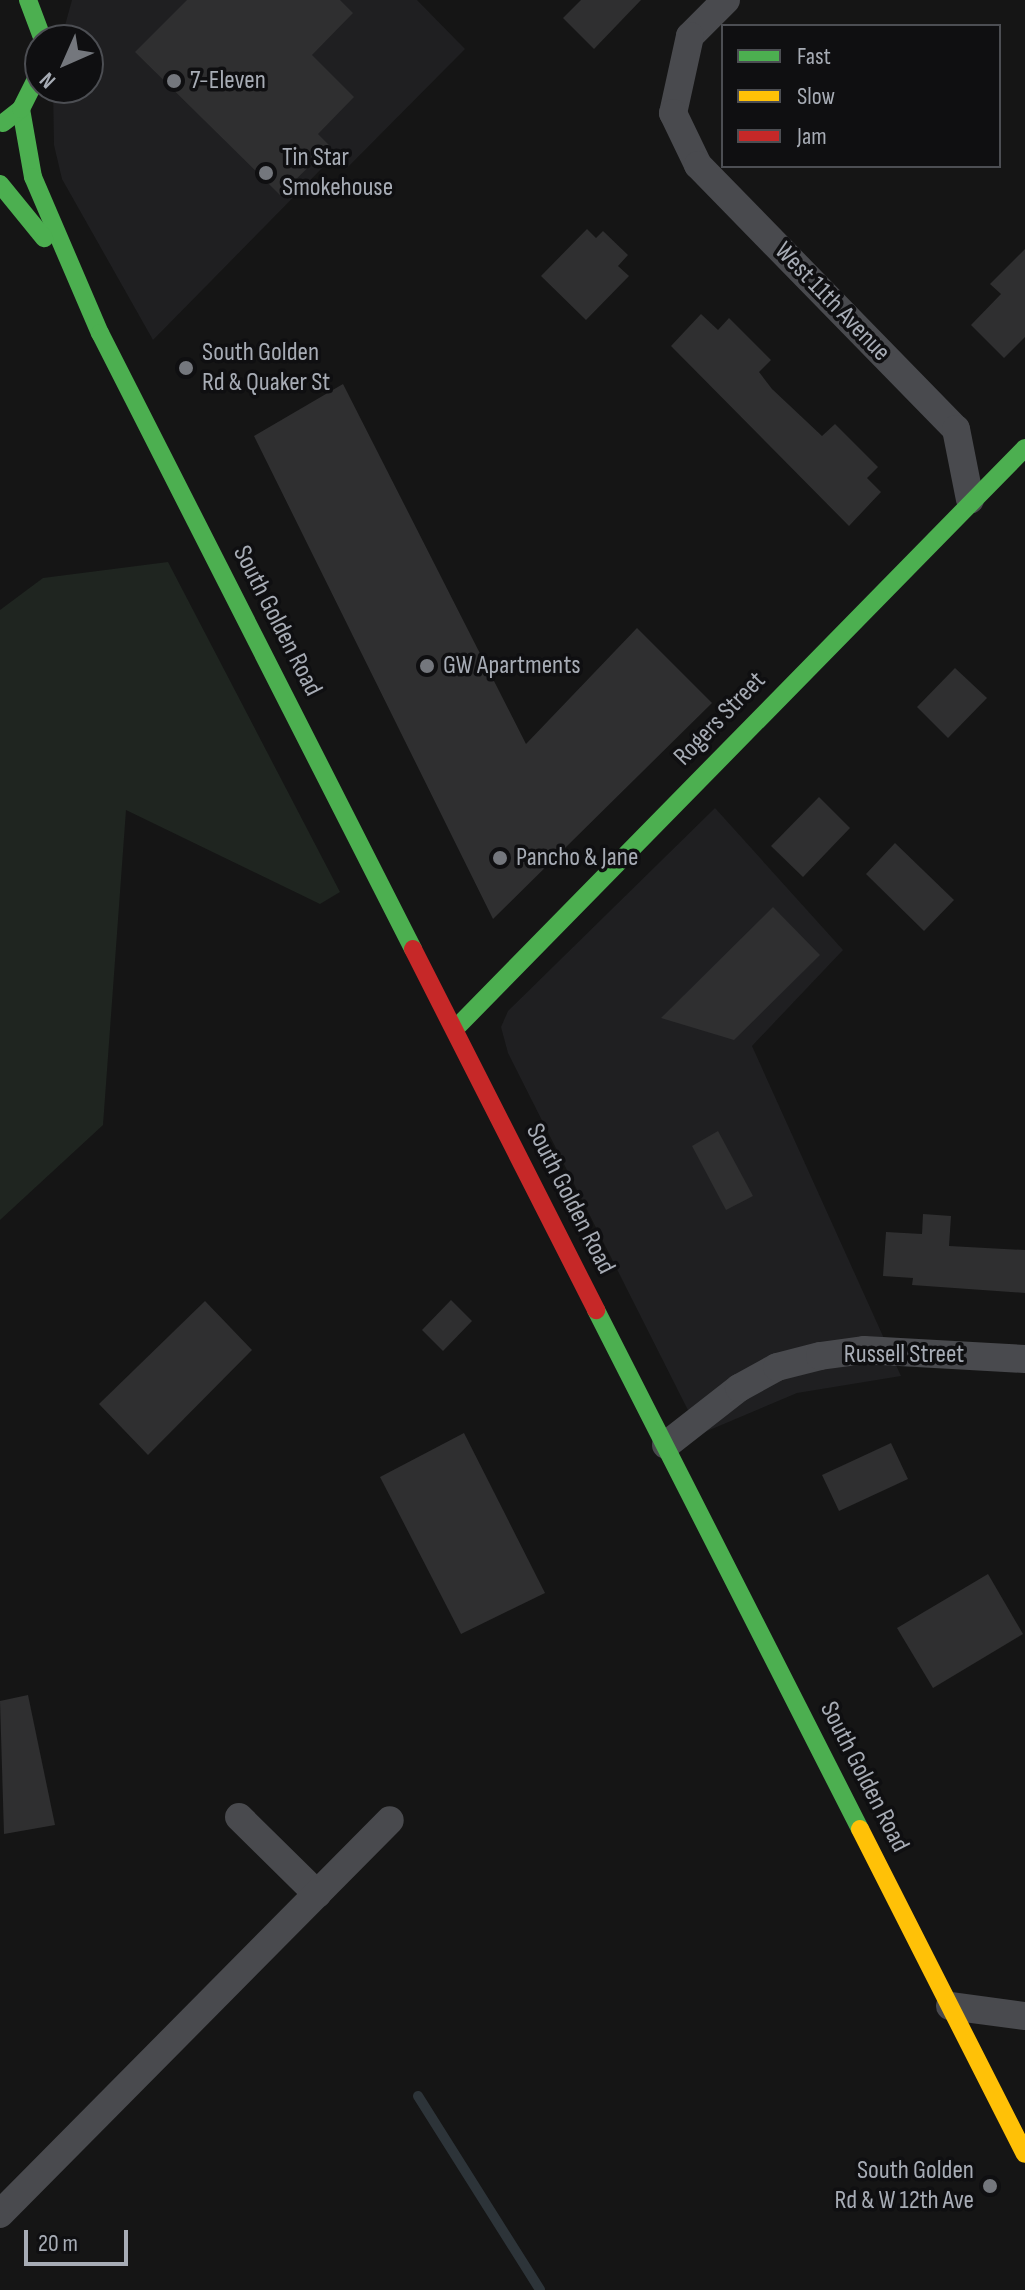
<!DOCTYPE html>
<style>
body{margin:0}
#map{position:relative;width:1025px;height:2290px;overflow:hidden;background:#151515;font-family:"Sofia Sans Condensed",sans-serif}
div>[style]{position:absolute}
.built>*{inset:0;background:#1f1f21}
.green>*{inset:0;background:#1f2520}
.stream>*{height:10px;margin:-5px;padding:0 5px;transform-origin:5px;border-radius:5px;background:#2d3439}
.building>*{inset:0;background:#2f2f30}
.street>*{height:28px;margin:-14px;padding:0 14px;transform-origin:14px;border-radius:14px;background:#494a4e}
.fast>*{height:18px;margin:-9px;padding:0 9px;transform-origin:9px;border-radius:9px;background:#4caf50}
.slow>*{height:18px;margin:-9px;padding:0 9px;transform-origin:9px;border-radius:9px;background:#ffc107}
.jam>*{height:18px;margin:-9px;padding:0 9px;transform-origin:9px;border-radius:9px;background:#c62828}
.dots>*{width:22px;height:22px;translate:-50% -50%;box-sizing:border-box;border:4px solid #0f0f11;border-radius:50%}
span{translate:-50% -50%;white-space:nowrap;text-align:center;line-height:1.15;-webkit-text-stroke:7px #0f0f11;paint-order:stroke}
.poi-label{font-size:26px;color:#a7acb5}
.left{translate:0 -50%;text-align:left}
.right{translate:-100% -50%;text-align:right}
.street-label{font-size:26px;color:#a7acb5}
.legend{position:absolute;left:721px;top:24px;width:280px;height:144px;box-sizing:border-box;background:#0f0f11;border:2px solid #4c4e53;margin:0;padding:10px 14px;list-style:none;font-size:24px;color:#a7acb5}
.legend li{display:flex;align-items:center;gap:16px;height:40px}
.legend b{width:40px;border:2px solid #4c4e53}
.north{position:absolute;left:24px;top:24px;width:80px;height:80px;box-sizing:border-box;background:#0f0f11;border:2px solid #4c4e53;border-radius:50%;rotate:225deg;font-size:22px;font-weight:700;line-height:32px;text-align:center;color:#a7acb5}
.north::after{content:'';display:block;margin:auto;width:28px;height:36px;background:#74777d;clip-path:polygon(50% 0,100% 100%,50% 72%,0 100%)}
.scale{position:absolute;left:24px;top:2230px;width:104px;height:36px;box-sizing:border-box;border:4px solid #a7acb5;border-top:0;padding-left:10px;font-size:24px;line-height:28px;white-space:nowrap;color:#a7acb5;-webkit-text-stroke:6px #0f0f11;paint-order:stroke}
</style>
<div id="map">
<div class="built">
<div style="clip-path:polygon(72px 0,417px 0,465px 49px,346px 169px,333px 157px,153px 340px,62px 179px,54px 145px,53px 88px,88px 88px,88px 40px,61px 40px)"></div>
<div style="clip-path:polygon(715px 808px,843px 950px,752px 1046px,901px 1376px,797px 1393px,700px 1434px,508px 1053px,501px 1027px,508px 1011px)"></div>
</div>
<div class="green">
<div style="clip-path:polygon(168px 562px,340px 892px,320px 904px,126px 810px,103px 1125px,0 1220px,0 610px,43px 578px)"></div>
</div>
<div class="stream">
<div style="left:418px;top:2096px;width:229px;rotate:57.8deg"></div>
</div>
<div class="building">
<div style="clip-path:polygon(187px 0,340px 0,353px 13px,312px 55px,354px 97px,318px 134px,330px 146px,280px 195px,135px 52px)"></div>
<div style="clip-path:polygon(581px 0,641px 0,594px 49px,563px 18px)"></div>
<div style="clip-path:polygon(587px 229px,596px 238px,603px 231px,628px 255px,618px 266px,629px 276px,586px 320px,541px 276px)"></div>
<div style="clip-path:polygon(1025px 249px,1025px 337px,1004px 358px,971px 325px,1001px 294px,990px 284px)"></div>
<div style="clip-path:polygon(701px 314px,718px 330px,729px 318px,771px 360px,759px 372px,772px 389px,822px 436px,835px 424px,878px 467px,867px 478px,881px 492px,849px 526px,671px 346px)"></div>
<div style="clip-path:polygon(343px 384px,526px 744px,637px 628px,712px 703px,493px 919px,254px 436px)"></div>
<div style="clip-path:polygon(955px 668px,987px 698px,948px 738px,917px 707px)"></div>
<div style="clip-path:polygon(819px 797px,850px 828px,803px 877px,771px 846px)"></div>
<div style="clip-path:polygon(895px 843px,954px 900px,924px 931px,866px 874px)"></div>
<div style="clip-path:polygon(773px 907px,820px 955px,734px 1040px,661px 1018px)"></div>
<div style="clip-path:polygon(718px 1131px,753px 1196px,726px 1210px,692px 1146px)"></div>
<div style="clip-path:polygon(923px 1214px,951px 1216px,949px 1246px,1025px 1250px,1025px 1293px,912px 1285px,913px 1278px,883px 1276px,886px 1232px,922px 1234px)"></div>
<div style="clip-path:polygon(451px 1300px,472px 1321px,443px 1351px,422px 1330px)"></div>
<div style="clip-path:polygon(205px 1301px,252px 1350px,148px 1455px,99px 1404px)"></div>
<div style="clip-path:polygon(464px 1433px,545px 1593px,461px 1634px,380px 1477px)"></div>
<div style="clip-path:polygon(891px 1443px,908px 1479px,839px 1511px,822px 1475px)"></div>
<div style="clip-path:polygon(988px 1574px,1023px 1634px,933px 1688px,897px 1628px)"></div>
<div style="clip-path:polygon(28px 1695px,55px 1825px,4px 1834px,0 1701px)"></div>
</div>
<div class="street">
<div style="left:726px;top:0;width:51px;rotate:135deg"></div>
<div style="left:690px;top:36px;width:79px;rotate:102.4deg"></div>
<div style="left:673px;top:113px;width:58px;rotate:64.3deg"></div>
<div style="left:698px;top:165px;width:369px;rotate:45.7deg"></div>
<div style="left:956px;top:429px;width:72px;rotate:78.8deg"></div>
<div style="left:666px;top:1445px;width:93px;rotate:-38deg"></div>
<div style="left:739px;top:1388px;width:43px;rotate:-28.9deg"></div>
<div style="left:777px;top:1367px;width:44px;rotate:-14.3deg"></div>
<div style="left:820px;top:1356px;width:44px;rotate:-7.8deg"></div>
<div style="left:864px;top:1350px;width:161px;rotate:3.2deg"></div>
<div style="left:239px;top:1817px;width:110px;rotate:44.6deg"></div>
<div style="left:950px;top:2006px;width:76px;rotate:7.6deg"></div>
<div style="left:0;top:2214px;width:554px;rotate:-45.29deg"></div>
</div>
<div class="fast">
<div style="left:28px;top:0;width:43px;rotate:69.4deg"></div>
<div style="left:21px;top:109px;width:69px;rotate:80deg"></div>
<div style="left:33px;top:177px;width:170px;rotate:66.8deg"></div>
<div style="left:100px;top:333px;width:691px;rotate:63.06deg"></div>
<div style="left:3px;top:123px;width:23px;rotate:-38deg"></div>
<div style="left:21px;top:109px;width:42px;rotate:-63.4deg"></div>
<div style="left:0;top:184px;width:70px;rotate:50.8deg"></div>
<div style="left:455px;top:1029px;width:814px;rotate:-45.55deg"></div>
<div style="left:596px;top:1310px;width:582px;rotate:63.04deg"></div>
</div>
<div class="slow">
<div style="left:860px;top:1829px;width:364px;rotate:63.1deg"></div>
</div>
<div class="jam">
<div style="left:413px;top:949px;width:405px;rotate:63.1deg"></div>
</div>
<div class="dots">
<div style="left:174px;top:81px;background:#74777d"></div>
<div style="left:266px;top:173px;background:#74777d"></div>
<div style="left:186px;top:368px;background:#74777d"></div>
<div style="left:427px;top:666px;background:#74777d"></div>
<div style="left:500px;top:858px;background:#74777d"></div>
<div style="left:990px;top:2186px;background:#74777d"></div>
</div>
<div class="poi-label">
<span class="left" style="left:190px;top:81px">7-Eleven</span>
<span class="left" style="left:282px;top:173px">Tin Star<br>Smokehouse</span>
<span class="left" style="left:202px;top:368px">South Golden<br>Rd &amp; Quaker St</span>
<span class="left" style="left:443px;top:666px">GW Apartments</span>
<span class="left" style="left:516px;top:858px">Pancho &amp; Jane</span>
<span class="right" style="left:974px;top:2186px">South Golden<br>Rd &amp; W 12th Ave</span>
</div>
<div class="street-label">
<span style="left:832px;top:302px;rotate:46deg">West 11th Avenue</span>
<span style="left:277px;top:621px;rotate:63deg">South Golden Road</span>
<span style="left:720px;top:719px;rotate:-46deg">Rogers Street</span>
<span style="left:570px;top:1199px;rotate:63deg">South Golden Road</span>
<span style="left:904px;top:1355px">Russell Street</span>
<span style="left:864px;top:1777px;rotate:63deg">South Golden Road</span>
</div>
<ul class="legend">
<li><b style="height:10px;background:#4caf50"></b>Fast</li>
<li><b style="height:10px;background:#ffc107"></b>Slow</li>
<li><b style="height:10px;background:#c62828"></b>Jam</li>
</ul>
<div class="north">N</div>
<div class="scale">20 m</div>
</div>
